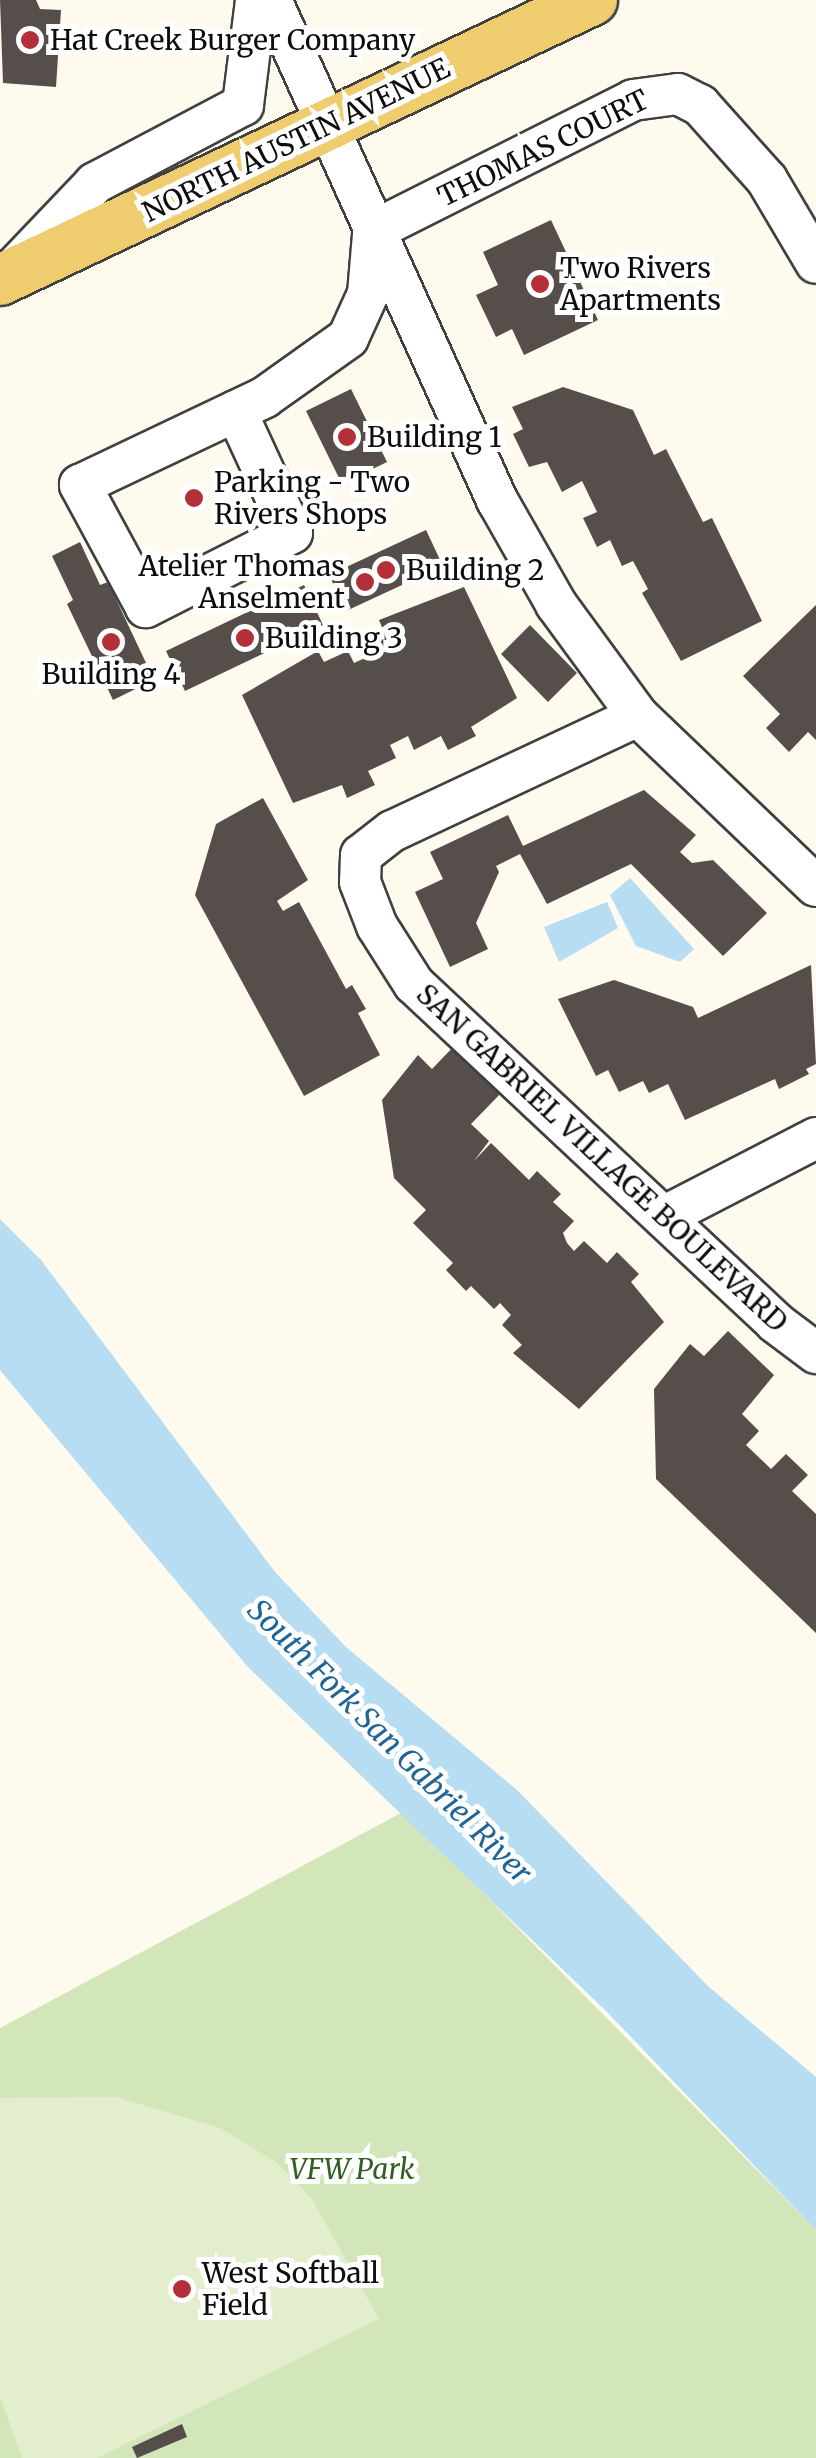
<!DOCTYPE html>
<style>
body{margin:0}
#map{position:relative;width:816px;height:2458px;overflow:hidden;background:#fefaee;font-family:Merriweather,serif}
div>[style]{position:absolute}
.green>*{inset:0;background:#d2e6ba}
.pitch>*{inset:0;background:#e3eecc}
.water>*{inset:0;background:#b7ddf2}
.building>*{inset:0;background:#554e4a}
.roads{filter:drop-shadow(2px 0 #404040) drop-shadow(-2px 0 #404040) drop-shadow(0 2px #404040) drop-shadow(0 -2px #404040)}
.minor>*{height:40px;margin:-20px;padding:0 20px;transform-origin:20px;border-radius:20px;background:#fff}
.major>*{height:50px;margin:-25px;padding:0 25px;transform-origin:25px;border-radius:25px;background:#efcc6e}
.dots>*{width:28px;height:28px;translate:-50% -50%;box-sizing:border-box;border:5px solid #fff;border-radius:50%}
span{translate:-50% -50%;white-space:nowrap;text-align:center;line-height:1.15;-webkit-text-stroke:10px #fff;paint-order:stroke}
.poi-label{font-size:28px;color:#0d0d0d}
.left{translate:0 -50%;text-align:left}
.right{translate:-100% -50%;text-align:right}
.street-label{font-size:28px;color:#0d0d0d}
.park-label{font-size:28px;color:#316022;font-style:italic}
.water-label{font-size:30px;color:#1f6596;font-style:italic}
</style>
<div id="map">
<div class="green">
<div style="clip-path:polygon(403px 1812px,816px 2230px,816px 2458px,0 2458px,0 2028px)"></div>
</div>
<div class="pitch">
<div style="clip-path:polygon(116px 2097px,220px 2128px,276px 2162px,312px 2199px,379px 2319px,97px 2458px,22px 2458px,0 2396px,0 2098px)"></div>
</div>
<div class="water">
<div style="clip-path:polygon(630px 878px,694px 949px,680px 962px,636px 946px,610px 895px)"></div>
<div style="clip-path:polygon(607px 902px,618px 928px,559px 962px,544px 927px)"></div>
<div style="clip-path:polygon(0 1219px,41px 1260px,275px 1572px,346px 1647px,517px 1790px,709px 1987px,816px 2077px,816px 2230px,607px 2012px,247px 1666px,0 1370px)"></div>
</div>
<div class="building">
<div style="clip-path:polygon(0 0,36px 0,40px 9px,61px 10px,56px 87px,3px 83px)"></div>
<div style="clip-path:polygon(551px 220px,598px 320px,524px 355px,512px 329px,496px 337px,476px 295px,498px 285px,483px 252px)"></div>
<div style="clip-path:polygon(563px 387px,633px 410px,654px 455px,666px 449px,703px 522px,712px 518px,762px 621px,681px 661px,642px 593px,648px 589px,633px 561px,622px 566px,610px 540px,597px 547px,583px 518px,597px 512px,582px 481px,562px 492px,547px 462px,529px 467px,513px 434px,523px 429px,512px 407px)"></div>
<div style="clip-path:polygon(351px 389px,387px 462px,342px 484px,306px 411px)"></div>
<div style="clip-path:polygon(426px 530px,443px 566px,346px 611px,329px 575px)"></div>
<div style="clip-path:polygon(80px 542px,100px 585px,108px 582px,154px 680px,113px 700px,67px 604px,73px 600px,52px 556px)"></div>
<div style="clip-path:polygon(304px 585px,323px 625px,185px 691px,166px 651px)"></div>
<div style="clip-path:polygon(464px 587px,517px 698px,471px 727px,476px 736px,448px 750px,441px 736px,414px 750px,408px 736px,390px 745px,396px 758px,368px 771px,375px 785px,347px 798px,342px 785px,293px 803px,242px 695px,318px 651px,324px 662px,348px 651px,354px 663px,367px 657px,361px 643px,384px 632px,379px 620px)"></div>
<div style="clip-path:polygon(816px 605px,816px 740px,808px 732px,789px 752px,766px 728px,780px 714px,743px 676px)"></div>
<div style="clip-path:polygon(530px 625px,577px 673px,548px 702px,501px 654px)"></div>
<div style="clip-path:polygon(644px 790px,696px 835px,680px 852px,692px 863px,713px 860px,767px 913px,723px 956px,631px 864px,547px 904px,520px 854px,496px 866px,499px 872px,476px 923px,488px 949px,450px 967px,415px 892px,443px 879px,430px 852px,508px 815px,523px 846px)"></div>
<div style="clip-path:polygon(263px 798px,308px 880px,277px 901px,283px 911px,299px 902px,346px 989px,352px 985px,366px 1009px,358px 1013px,380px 1055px,304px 1096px,195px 895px,216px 824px)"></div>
<div style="clip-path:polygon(811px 965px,816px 1064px,806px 1069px,809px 1074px,779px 1089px,775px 1079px,685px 1120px,668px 1084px,649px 1093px,643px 1081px,619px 1092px,608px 1070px,596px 1076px,558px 999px,614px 980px,693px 1007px,698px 1018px)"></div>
<div style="clip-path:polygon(457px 1043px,505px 1089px,471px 1124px,489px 1141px,474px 1161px,491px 1143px,529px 1180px,537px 1171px,561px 1194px,553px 1202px,574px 1221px,563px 1233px,567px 1243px,574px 1251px,584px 1241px,607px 1263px,617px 1252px,639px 1274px,631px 1282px,664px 1322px,579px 1409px,513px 1353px,522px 1345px,502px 1325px,511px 1315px,500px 1303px,494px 1309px,471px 1286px,466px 1291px,446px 1270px,453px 1263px,413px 1223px,426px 1210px,394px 1178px,382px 1100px,418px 1055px,432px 1069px)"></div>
<div style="clip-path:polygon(728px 1331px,774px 1375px,742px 1414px,759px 1431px,746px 1445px,771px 1469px,786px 1454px,808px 1475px,792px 1491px,816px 1514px,816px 1633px,656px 1479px,654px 1389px,690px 1344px,704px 1356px)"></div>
<div style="clip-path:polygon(182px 2424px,187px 2437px,137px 2458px,132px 2447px)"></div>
</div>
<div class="roads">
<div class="minor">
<div style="left:271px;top:0;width:549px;rotate:65.68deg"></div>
<div style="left:497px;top:500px;width:120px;rotate:60.4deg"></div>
<div style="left:556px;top:604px;width:139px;rotate:53.8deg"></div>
<div style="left:638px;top:716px;width:246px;rotate:43.7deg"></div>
<div style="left:373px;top:231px;width:291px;rotate:-26.7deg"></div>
<div style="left:633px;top:100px;width:45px;rotate:-7.6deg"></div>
<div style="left:678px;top:94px;width:25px;rotate:27deg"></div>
<div style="left:700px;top:105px;width:101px;rotate:48.2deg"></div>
<div style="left:767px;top:180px;width:96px;rotate:59.4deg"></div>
<div style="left:17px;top:265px;width:113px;rotate:-46.4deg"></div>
<div style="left:95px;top:183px;width:167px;rotate:-27.8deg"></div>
<div style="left:243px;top:105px;width:106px;rotate:-82.9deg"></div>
<div style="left:236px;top:411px;width:134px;rotate:65.3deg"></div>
<div style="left:292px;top:533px;width:164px;rotate:153.1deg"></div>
<div style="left:146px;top:607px;width:139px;rotate:-118.4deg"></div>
<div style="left:80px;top:485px;width:205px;rotate:-25.4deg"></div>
<div style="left:265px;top:397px;width:102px;rotate:-35.4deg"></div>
<div style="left:348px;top:338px;width:48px;rotate:-65.6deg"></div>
<div style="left:368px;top:294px;width:59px;rotate:-85.2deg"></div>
<div style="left:638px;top:716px;width:272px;rotate:154.9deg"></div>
<div style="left:392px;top:831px;width:39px;rotate:142deg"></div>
<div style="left:361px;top:855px;width:27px;rotate:92deg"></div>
<div style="left:360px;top:882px;width:47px;rotate:68.9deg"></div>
<div style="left:377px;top:926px;width:69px;rotate:57.5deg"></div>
<div style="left:414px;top:984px;width:496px;rotate:43.1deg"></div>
<div style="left:776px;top:1323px;width:50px;rotate:36.9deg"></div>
<div style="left:665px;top:1216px;width:170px;rotate:-27.3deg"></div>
</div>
<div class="major">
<div style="left:0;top:280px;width:655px;rotate:-25.31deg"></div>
</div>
</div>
<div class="dots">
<div style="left:30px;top:40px;background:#b32f39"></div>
<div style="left:540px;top:284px;background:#b32f39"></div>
<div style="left:347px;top:437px;background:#b32f39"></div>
<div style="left:194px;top:498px;background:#b32f39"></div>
<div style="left:386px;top:570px;background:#b32f39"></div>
<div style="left:365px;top:582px;background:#b32f39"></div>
<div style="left:245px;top:638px;background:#b32f39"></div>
<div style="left:111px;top:642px;background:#b32f39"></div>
<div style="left:182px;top:2289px;background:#b32f39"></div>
</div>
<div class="poi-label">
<span class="left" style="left:50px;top:40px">Hat Creek Burger Company</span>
<span class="left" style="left:560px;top:284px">Two Rivers<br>Apartments</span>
<span class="left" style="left:367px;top:437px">Building 1</span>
<span class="left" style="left:214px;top:498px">Parking - Two<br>Rivers Shops</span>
<span class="right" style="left:345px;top:582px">Atelier Thomas<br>Anselment</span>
<span class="left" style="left:406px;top:570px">Building 2</span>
<span class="left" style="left:265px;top:638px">Building 3</span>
<span style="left:111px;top:674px">Building 4</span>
<span class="left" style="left:202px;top:2289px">West Softball<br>Field</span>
</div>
<div class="street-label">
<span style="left:296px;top:140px;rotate:-26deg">NORTH AUSTIN AVENUE</span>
<span style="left:543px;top:148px;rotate:-26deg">THOMAS COURT</span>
<span style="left:602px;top:1158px;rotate:43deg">SAN GABRIEL VILLAGE BOULEVARD</span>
</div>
<div class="park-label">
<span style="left:352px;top:2169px">VFW Park</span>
</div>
<div class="water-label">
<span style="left:390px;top:1741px;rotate:45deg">South Fork San Gabriel River</span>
</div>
</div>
